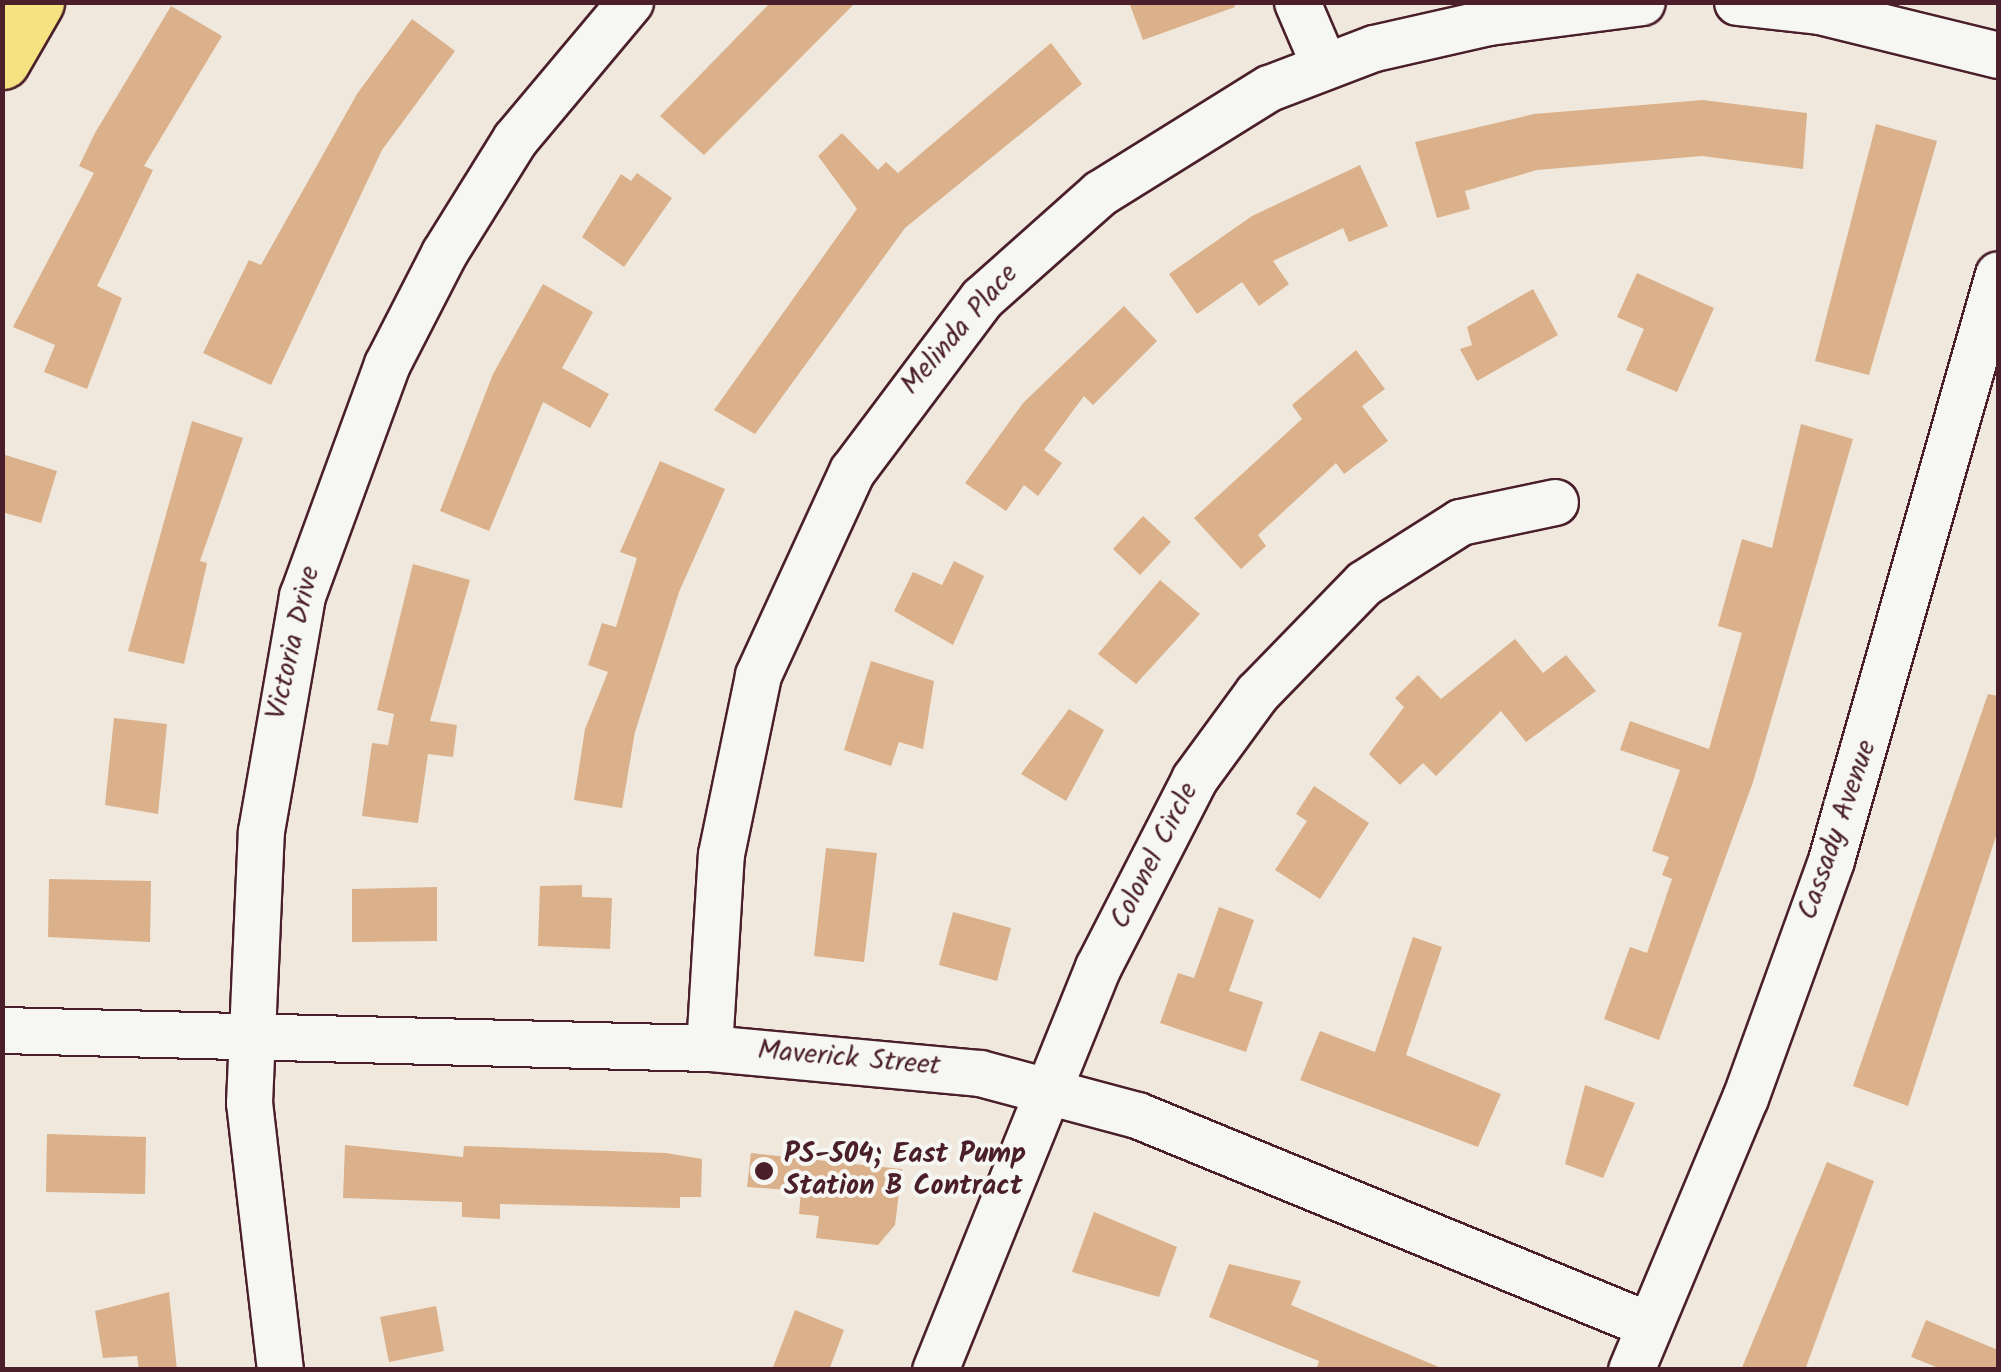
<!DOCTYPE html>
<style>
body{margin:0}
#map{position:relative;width:2001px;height:1372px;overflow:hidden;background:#f0e8dd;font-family:Kalam,sans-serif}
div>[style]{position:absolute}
.building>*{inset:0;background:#dab18b}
.roads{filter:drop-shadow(2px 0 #4a1f2b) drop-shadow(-2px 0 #4a1f2b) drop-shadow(0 2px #4a1f2b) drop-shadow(0 -2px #4a1f2b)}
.minor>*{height:45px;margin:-22.5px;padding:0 22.5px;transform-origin:22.5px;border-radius:22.5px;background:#f6f6f2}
.major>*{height:55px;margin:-27.5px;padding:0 27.5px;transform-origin:27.5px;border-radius:27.5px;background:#f5e382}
.dots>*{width:28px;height:28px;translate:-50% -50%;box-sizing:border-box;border:5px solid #f6f6f2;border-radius:50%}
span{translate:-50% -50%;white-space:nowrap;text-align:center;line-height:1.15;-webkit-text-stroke:8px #f6f6f2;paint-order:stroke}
.street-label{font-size:28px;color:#4a1f2b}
.poi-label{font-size:28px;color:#4a1f2b;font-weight:700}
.left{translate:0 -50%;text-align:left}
.frame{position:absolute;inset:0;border:5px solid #4a1f2b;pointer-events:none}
</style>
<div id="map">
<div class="building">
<div style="clip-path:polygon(771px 2px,856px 2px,704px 155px,660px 116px)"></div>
<div style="clip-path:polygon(1129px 2px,1234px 2px,1235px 7px,1143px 40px)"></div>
<div style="clip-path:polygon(171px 6px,222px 36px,144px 166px,153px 170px,97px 286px,122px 298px,87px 389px,44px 372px,55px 345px,13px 327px,94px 173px,79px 166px,95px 133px)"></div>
<div style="clip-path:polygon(412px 19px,455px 51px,382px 150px,271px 385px,203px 353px,249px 260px,261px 265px,357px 94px)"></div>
<div style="clip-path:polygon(1051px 43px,1082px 84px,905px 228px,755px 434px,714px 410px,857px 209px,818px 156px,842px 133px,878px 170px,886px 162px,898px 173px)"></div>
<div style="clip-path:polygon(1703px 100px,1807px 113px,1803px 169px,1702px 156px,1537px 170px,1465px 191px,1470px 209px,1437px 218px,1415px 142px,1534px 114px)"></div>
<div style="clip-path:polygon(1876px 124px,1937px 141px,1869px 375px,1815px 361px)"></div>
<div style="clip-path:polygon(1360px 165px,1388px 226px,1349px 242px,1343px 228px,1273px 261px,1289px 284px,1259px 306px,1242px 282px,1197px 314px,1169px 274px,1252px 216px)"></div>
<div style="clip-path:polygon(637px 173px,672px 198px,624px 267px,582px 237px,621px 174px,631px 181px)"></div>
<div style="clip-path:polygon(1637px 273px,1714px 308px,1677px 392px,1626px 370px,1644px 329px,1617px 317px)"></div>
<div style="clip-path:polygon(543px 284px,593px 312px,562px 368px,609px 394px,590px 428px,543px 402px,489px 531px,440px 511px,493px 374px)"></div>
<div style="clip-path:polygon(1533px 289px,1558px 335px,1477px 381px,1460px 349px,1472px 345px,1467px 327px)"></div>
<div style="clip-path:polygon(1124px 306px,1157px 341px,1093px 405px,1084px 396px,1044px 450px,1062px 463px,1038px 496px,1024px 485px,1006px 511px,965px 483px,1023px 403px)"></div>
<div style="clip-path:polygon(1356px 350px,1385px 389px,1362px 406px,1388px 441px,1344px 474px,1336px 463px,1258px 535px,1266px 546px,1241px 569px,1194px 518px,1302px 419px,1292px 405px)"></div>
<div style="clip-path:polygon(192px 421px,243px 438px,200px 561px,207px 563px,184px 664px,128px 651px)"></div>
<div style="clip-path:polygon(1801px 424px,1853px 439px,1753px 782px,1659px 1040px,1604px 1019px,1630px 947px,1647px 953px,1672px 879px,1662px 875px,1669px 857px,1652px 851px,1680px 770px,1620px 750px,1630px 721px,1709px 749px,1742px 633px,1718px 626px,1742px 539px,1772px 548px)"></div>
<div style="clip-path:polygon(2px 454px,57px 471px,41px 523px,2px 512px)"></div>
<div style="clip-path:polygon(660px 461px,725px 489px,679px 592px,635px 732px,622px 808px,574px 800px,585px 729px,608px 672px,588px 665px,602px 623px,616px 627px,637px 558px,620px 552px)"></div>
<div style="clip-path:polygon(1143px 516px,1171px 542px,1140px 575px,1113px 549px)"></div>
<div style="clip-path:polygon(954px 561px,984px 576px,953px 645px,894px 611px,913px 572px,942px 585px)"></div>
<div style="clip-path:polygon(413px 564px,470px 580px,430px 721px,457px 725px,453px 757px,428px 754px,418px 823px,362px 816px,372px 743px,388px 745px,394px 714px,377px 710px)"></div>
<div style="clip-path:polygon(1160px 580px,1200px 614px,1136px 684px,1098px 654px)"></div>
<div style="clip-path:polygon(1515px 639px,1543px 673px,1566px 655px,1596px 691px,1526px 742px,1501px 711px,1436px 776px,1423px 763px,1400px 785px,1369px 754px,1404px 707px,1395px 698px,1418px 675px,1441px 699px)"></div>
<div style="clip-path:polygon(871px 661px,934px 681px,923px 749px,899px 742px,891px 766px,844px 750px)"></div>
<div style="clip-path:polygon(1988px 694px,1998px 696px,1998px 830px,1908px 1106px,1853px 1086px)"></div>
<div style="clip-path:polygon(1069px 709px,1104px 730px,1066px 801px,1021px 774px)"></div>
<div style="clip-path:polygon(114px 718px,167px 724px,158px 814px,105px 805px)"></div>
<div style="clip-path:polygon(1314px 786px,1369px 823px,1320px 899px,1275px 870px,1307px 821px,1296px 814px)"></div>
<div style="clip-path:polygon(826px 848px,877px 853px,864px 962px,814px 956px)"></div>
<div style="clip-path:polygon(49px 879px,151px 881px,150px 942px,48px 937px)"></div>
<div style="clip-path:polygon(582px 885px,582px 897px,612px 898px,610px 949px,538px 946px,540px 886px)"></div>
<div style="clip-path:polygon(437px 887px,437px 941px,352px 942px,352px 889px)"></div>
<div style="clip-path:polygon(1219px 907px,1254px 920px,1229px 991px,1263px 1002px,1246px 1052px,1160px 1023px,1178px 973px,1194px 978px)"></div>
<div style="clip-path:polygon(953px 912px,1011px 928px,997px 981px,939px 965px)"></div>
<div style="clip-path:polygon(1413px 937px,1442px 947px,1406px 1055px,1501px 1094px,1478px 1147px,1300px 1080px,1320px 1031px,1375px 1052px)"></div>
<div style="clip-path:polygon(1585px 1085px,1635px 1103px,1603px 1178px,1565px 1164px)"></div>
<div style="clip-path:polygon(47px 1134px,146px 1137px,145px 1194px,46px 1192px)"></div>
<div style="clip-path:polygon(345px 1145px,463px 1157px,464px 1146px,666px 1153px,702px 1159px,701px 1197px,680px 1197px,680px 1208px,500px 1204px,500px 1219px,462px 1217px,462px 1202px,343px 1198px)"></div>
<div style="clip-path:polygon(751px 1153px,902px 1169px,895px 1225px,878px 1245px,816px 1238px,819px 1216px,799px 1214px,801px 1191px,747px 1187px)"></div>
<div style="clip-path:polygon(1827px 1162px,1874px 1181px,1805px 1370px,1741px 1370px)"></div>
<div style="clip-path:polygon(1094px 1212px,1177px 1247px,1159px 1297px,1072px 1272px)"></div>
<div style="clip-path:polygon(1229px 1264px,1301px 1281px,1291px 1305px,1446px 1370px,1316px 1370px,1319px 1361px,1209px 1317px)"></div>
<div style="clip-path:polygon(169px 1292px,177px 1370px,139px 1370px,137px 1356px,103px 1358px,95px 1311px)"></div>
<div style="clip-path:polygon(436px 1306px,444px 1351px,389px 1362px,380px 1317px)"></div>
<div style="clip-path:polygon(795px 1310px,844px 1330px,829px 1370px,772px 1370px)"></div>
<div style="clip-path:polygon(1926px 1320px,1998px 1350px,1998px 1370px,1944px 1370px,1911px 1357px)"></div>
</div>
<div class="roads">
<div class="minor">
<div style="left:1297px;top:2px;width:69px;rotate:66.8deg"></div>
<div style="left:1737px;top:2px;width:82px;rotate:6.3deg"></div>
<div style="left:1819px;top:11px;width:184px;rotate:13.8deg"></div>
<div style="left:2px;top:1030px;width:707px;rotate:1.46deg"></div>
<div style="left:709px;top:1048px;width:272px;rotate:5.3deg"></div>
<div style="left:980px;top:1073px;width:163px;rotate:15deg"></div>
<div style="left:1137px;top:1115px;width:553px;rotate:22.3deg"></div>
<div style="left:709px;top:1048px;width:194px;rotate:-86.5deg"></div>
<div style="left:721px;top:854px;width:183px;rotate:-78.3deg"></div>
<div style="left:758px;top:675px;width:225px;rotate:-65.3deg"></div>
<div style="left:852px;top:471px;width:216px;rotate:-53.1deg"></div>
<div style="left:982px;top:298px;width:158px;rotate:-41.7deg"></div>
<div style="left:1100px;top:193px;width:199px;rotate:-31.9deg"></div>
<div style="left:1269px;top:88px;width:112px;rotate:-20.9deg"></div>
<div style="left:1374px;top:48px;width:117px;rotate:-12.8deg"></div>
<div style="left:1488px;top:22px;width:155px;rotate:-7.4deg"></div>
<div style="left:280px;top:1370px;width:269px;rotate:-96.6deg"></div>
<div style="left:249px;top:1103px;width:272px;rotate:-87.5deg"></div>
<div style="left:261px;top:831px;width:239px;rotate:-80.1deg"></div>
<div style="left:302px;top:596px;width:247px;rotate:-69.9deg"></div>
<div style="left:387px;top:364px;width:125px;rotate:-62.8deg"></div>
<div style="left:444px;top:253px;width:134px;rotate:-58.1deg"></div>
<div style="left:515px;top:139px;width:179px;rotate:-50deg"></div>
<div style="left:935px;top:1370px;width:435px;rotate:-68deg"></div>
<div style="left:1098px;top:967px;width:211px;rotate:-62.9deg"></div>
<div style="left:1194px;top:779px;width:107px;rotate:-53.8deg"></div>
<div style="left:1257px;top:693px;width:153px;rotate:-45.8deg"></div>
<div style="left:1364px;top:583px;width:114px;rotate:-32.4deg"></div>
<div style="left:1460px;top:522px;width:97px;rotate:-11.9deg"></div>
<div style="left:1631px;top:1370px;width:295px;rotate:-67.3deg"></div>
<div style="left:1745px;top:1098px;width:253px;rotate:-70.1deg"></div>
<div style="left:1831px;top:860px;width:609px;rotate:-74.09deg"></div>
</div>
<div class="major">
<div style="left:2px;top:61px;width:68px;rotate:-60deg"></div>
</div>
</div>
<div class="dots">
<div style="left:764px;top:1171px;background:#4a1f2b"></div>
</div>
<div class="street-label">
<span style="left:960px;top:330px;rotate:-49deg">Melinda Place</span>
<span style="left:294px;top:643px;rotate:-77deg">Victoria Drive</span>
<span style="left:1838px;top:830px;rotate:-71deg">Cassady Avenue</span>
<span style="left:1155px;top:856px;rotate:-63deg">Colonel Circle</span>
<span style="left:849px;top:1059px;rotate:5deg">Maverick Street</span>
</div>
<div class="poi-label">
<span class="left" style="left:784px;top:1171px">PS-504; East Pump<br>Station B Contract</span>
</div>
<div class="frame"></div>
</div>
